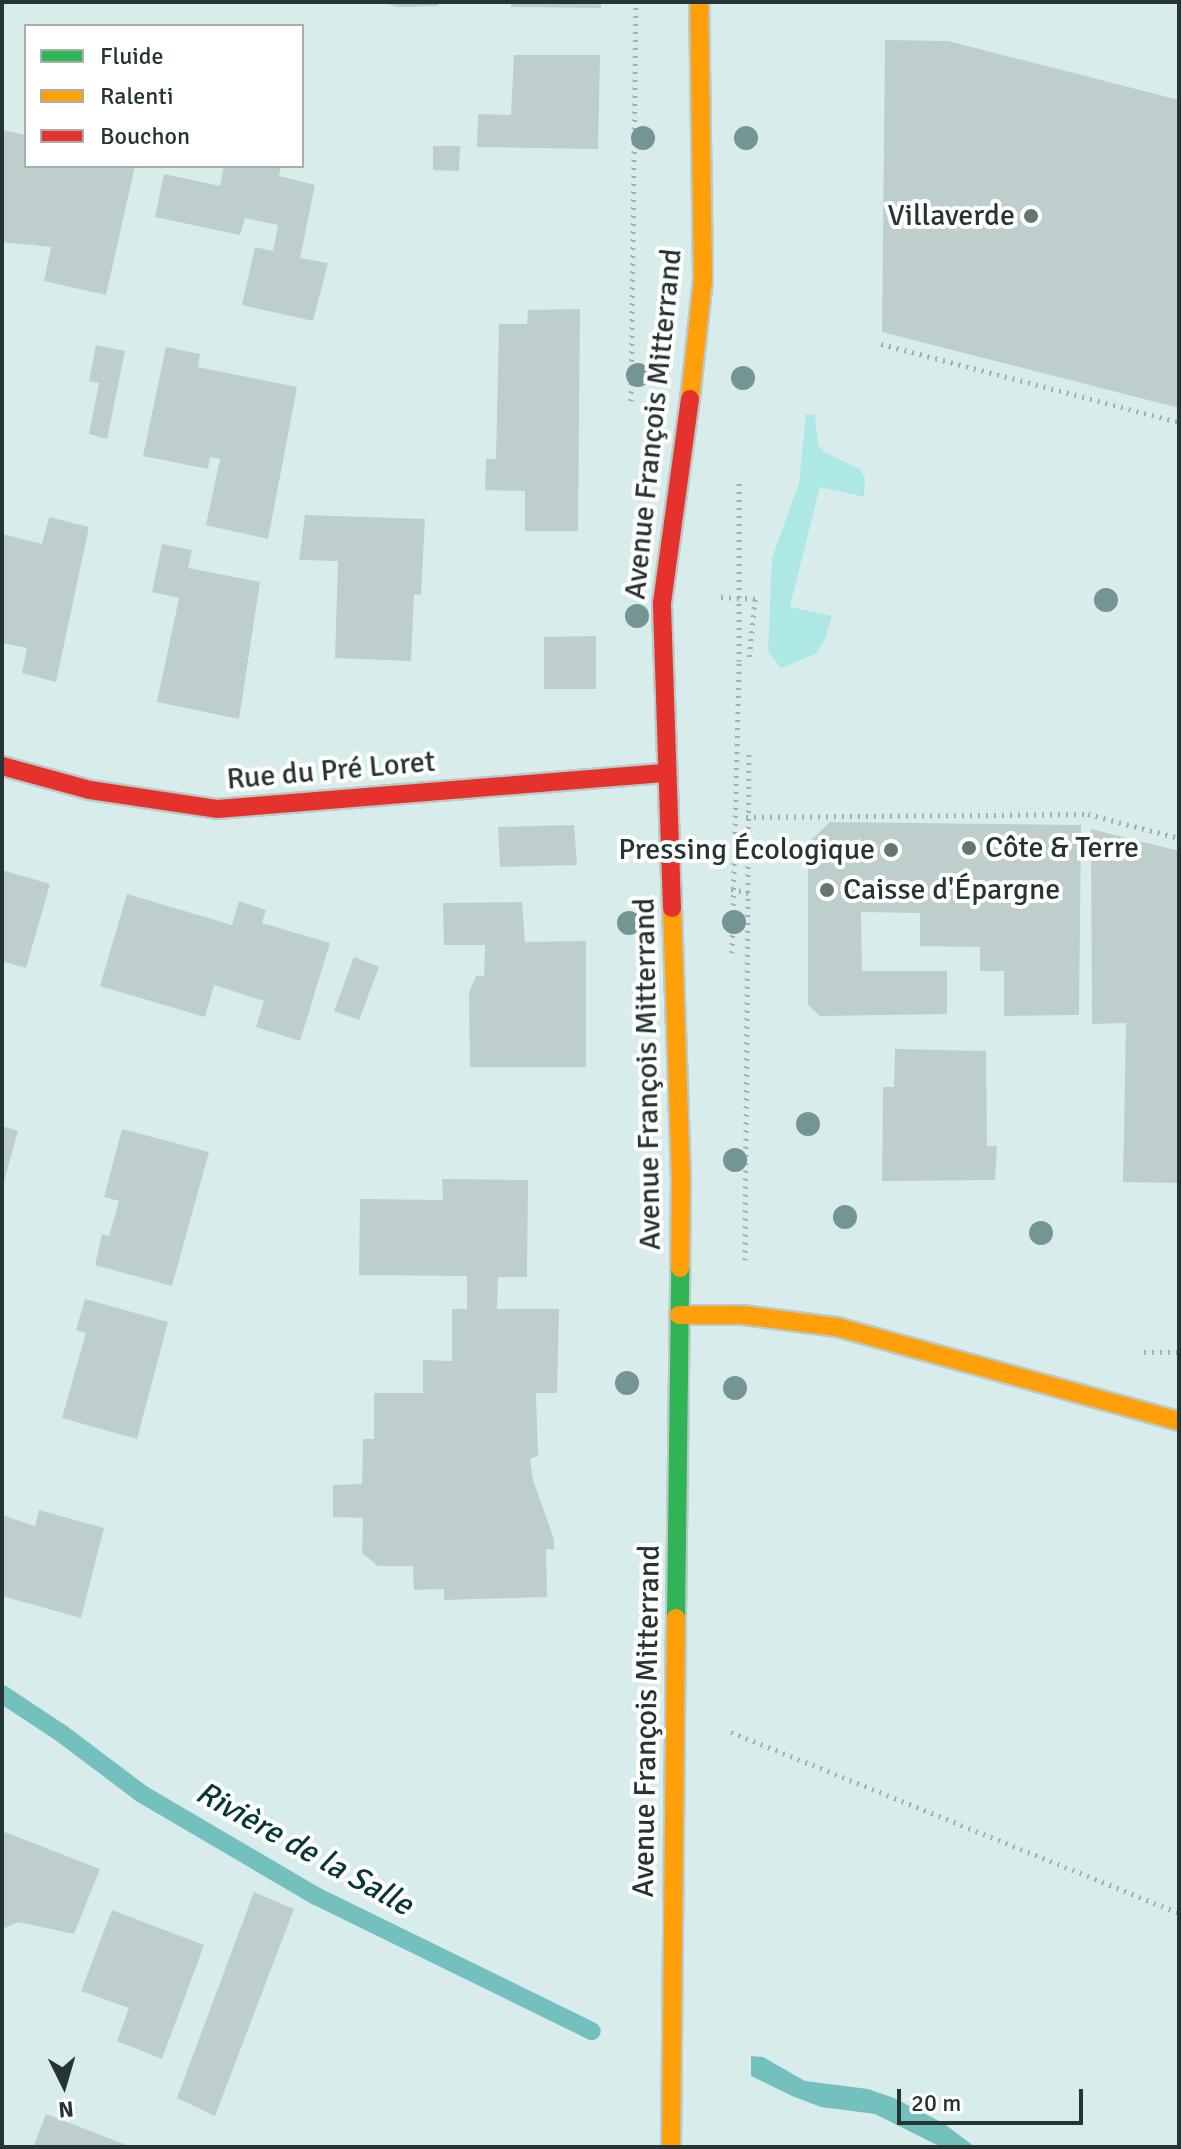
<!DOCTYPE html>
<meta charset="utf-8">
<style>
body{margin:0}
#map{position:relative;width:1181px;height:2149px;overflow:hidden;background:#d8edeb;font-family:Signika,sans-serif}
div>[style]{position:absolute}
.green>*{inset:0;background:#ade8e5}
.water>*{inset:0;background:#74c0be}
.stream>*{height:18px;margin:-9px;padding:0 9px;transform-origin:9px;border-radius:9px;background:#74c0be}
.building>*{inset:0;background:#bececd}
.path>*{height:5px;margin-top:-2.5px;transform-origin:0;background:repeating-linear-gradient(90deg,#a4b0af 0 2px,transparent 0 8px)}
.roads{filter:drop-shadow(2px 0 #bacac8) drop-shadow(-2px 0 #bacac8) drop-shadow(0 2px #bacac8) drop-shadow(0 -2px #bacac8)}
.fast>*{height:18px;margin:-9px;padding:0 9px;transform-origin:9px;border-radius:9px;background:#30b455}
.slow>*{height:18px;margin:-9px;padding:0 9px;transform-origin:9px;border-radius:9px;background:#ff9f0a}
.jam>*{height:18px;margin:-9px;padding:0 9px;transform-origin:9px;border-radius:9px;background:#e5322d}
.trees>*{width:24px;height:24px;margin:-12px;border-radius:50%;background:#739593}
.dots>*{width:22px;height:22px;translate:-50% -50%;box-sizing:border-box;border:4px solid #fff;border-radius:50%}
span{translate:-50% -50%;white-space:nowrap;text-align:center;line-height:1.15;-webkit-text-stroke:8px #fff;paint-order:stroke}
.poi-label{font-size:30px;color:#263534}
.right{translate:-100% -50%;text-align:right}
.left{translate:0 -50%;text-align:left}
.street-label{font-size:30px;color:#263534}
.water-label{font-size:32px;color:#073837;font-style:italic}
.frame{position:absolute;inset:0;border:4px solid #263534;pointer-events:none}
.legend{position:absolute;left:24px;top:24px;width:280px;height:144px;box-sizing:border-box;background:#fff;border:2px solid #a8aeae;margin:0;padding:10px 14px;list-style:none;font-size:24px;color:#263534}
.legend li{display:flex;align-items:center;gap:16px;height:40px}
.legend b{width:40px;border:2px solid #a8aeae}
.north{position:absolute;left:24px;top:2045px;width:80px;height:80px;-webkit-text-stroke:6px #fff;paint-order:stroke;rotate:175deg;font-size:22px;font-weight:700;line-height:32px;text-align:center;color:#263534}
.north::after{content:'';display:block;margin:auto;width:28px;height:36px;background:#263534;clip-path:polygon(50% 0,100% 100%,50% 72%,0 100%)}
.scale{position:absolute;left:897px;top:2089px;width:186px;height:36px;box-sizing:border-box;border:4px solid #263534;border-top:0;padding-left:10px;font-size:24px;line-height:28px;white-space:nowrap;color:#263534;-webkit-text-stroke:6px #fff;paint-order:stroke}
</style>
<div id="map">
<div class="green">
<div style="clip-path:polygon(806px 414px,815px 415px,818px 445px,824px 452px,860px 469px,865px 478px,864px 497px,820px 487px,790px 607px,832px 616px,825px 639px,816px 654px,781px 668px,768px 651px,772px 558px,799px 483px)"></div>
</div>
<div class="water">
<div style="clip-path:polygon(751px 2056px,763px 2057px,805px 2081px,868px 2089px,894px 2098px,943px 2123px,975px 2147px,941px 2147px,875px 2114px,821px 2107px,792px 2096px,751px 2076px)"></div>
</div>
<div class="stream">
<div style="left:2px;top:1694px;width:71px;rotate:33.5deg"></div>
<div style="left:61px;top:1733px;width:101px;rotate:37deg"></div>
<div style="left:142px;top:1794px;width:202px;rotate:30.4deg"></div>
<div style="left:316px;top:1896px;width:307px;rotate:26.1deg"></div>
</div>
<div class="building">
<div style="clip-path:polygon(380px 2px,438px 2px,438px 6px,398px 7px)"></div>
<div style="clip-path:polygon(511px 2px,601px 2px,601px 8px,511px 7px)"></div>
<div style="clip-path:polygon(885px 40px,948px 41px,1179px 100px,1179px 408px,882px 332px)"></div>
<div style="clip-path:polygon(514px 55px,600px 55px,598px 149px,477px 147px,478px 114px,511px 115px)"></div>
<div style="clip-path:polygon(2px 130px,26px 135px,26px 166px,135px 166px,106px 295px,44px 281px,51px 247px,2px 242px)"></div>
<div style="clip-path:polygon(433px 146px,460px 146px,459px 171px,433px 170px)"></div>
<div style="clip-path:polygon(224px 166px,281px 166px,279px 176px,315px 185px,300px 258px,328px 263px,313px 321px,242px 305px,255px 247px,273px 251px,278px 225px,245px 218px,240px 235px,155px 217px,164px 174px,220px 186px)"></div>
<div style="clip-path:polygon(580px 309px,578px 531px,525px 531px,525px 491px,485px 490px,486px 459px,496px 459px,499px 324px,527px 324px,528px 310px)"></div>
<div style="clip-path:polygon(96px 345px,125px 351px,107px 439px,89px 434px,99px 383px,89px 381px)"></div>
<div style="clip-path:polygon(166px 347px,200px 354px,198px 367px,297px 387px,268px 539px,206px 525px,220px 459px,210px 457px,208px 469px,143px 456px)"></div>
<div style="clip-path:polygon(305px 515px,425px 519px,421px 595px,414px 594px,411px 661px,335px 658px,338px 561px,299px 560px)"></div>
<div style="clip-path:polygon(49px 517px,89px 527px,56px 682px,22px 673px,27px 648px,2px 643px,3px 534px,42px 544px)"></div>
<div style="clip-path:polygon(162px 544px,192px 550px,188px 568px,260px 582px,239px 719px,157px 702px,179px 598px,152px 592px)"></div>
<div style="clip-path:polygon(596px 636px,596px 689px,544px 689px,544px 637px)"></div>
<div style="clip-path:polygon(830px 822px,1081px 825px,1079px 1015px,1004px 1016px,1004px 971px,980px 971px,980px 947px,920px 946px,920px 913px,861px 912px,862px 971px,947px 971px,947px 1014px,820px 1016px,808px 1005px,808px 843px)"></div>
<div style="clip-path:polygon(574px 825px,577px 865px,500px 867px,498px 827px)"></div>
<div style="clip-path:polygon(1091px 829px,1179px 851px,1179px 1183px,1123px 1182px,1126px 1023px,1092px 1024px)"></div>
<div style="clip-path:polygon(2px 870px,50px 884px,26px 968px,2px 961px)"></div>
<div style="clip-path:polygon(127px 894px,232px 925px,239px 901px,266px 910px,262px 923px,330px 943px,300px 1041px,256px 1027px,264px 1001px,214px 985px,205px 1017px,100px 986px)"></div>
<div style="clip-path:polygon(522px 902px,525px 942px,586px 941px,586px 1067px,470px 1067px,469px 993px,476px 976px,484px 976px,485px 945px,444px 945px,443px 903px)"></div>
<div style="clip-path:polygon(354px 957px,379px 967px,359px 1020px,334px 1011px)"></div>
<div style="clip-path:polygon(895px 1049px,986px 1051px,987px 1146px,997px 1146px,995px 1180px,882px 1181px,883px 1087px,894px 1087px)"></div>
<div style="clip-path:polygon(2px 1126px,18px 1131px,3px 1185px,2px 1185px)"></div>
<div style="clip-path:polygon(122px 1129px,209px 1152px,172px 1286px,95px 1265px,102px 1234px,109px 1236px,119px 1201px,104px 1197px)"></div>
<div style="clip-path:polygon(442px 1179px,528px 1180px,527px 1277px,498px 1277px,497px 1309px,559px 1309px,557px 1393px,536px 1393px,538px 1456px,530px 1459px,533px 1480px,554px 1539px,554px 1550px,546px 1549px,547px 1597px,444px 1600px,444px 1589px,414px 1590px,413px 1566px,378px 1566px,362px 1553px,363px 1518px,333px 1517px,333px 1485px,362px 1484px,363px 1439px,374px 1439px,374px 1393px,423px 1393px,423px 1360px,452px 1361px,452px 1309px,467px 1309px,467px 1276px,359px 1275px,360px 1199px,443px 1200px)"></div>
<div style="clip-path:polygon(85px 1299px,168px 1322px,137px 1439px,62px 1418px,86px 1333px,76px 1330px)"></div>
<div style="clip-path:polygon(39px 1510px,104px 1528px,81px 1618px,2px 1596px,2px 1515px,35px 1526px)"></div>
<div style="clip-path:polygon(2px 1831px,100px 1869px,74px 1934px,18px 1922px,2px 1929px)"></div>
<div style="clip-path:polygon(254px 1892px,294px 1909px,215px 2116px,177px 2098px)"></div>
<div style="clip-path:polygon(112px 1910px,204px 1945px,162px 2059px,117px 2041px,129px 2008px,81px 1991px)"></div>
<div style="clip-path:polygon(46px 2114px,132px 2147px,33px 2147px)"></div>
</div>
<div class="path">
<div style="left:881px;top:344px;width:308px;rotate:14.7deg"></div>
<div style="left:631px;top:401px;width:399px;rotate:-89.3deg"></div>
<div style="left:721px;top:597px;width:34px;rotate:3deg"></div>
<div style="left:755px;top:599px;width:59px;rotate:95.8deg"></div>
<div style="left:746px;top:817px;width:342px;rotate:-0.5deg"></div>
<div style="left:1088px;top:814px;width:94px;rotate:14.8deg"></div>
<div style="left:731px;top:889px;width:18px;rotate:13deg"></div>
<div style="left:732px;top:953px;width:292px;rotate:-88.6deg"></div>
<div style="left:739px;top:661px;width:182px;rotate:-90deg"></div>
<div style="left:745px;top:1260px;width:506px;rotate:-89.55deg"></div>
<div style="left:1144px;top:1352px;width:35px"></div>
<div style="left:731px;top:1732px;width:483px;rotate:22deg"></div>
</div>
<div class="roads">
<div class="fast">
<div style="left:676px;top:1618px;width:350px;rotate:-89.3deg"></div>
</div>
<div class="slow">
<div style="left:690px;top:399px;width:121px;rotate:-83.8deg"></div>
<div style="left:703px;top:279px;width:277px;rotate:-90.8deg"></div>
<div style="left:672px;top:908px;width:269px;rotate:88.1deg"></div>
<div style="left:681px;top:1177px;width:91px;rotate:90.6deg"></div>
<div style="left:679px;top:1315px;width:64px"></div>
<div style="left:743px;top:1315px;width:95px;rotate:7.3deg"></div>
<div style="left:837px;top:1327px;width:355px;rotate:15.4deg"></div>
<div style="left:671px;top:2147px;width:529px;rotate:-89.46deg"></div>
</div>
<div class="jam">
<div style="left:2px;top:766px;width:91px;rotate:15.3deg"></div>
<div style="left:90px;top:790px;width:128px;rotate:8.5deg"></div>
<div style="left:217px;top:809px;width:451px;rotate:-4.6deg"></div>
<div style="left:672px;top:908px;width:305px;rotate:-91.9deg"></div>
<div style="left:662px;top:603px;width:206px;rotate:-82.2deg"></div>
</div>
</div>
<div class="trees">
<div style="left:643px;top:138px"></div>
<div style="left:746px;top:138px"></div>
<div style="left:638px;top:375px"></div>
<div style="left:743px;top:378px"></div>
<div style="left:1106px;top:600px"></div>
<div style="left:637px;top:616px"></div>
<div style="left:734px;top:922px"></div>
<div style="left:629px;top:923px"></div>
<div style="left:808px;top:1124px"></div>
<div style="left:735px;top:1160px"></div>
<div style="left:845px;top:1217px"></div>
<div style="left:1041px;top:1233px"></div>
<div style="left:627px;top:1383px"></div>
<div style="left:735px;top:1388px"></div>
</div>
<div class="dots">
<div style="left:1031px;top:216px;background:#647574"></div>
<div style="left:969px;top:848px;background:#647574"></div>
<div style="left:891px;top:850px;background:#647574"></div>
<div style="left:827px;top:890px;background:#647574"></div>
</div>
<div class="poi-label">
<span class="right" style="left:1015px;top:216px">Villaverde</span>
<span class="left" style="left:985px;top:848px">Côte &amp; Terre</span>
<span class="right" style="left:875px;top:850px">Pressing Écologique</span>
<span class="left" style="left:843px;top:890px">Caisse d'Épargne</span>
</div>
<div class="street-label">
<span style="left:654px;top:424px;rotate:-84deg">Avenue François Mitterrand</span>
<span style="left:331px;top:771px;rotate:-5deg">Rue du Pré Loret</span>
<span style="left:648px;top:1074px;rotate:-91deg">Avenue François Mitterrand</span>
<span style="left:647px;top:1721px;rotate:-89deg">Avenue François Mitterrand</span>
</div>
<div class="water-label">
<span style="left:304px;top:1849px;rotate:29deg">Rivière de la Salle</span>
</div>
<div class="frame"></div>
<ul class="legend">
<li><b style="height:10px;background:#30b455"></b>Fluide</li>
<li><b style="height:10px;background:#ff9f0a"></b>Ralenti</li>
<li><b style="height:10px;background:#e5322d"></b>Bouchon</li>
</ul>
<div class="north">N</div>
<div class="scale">20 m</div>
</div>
